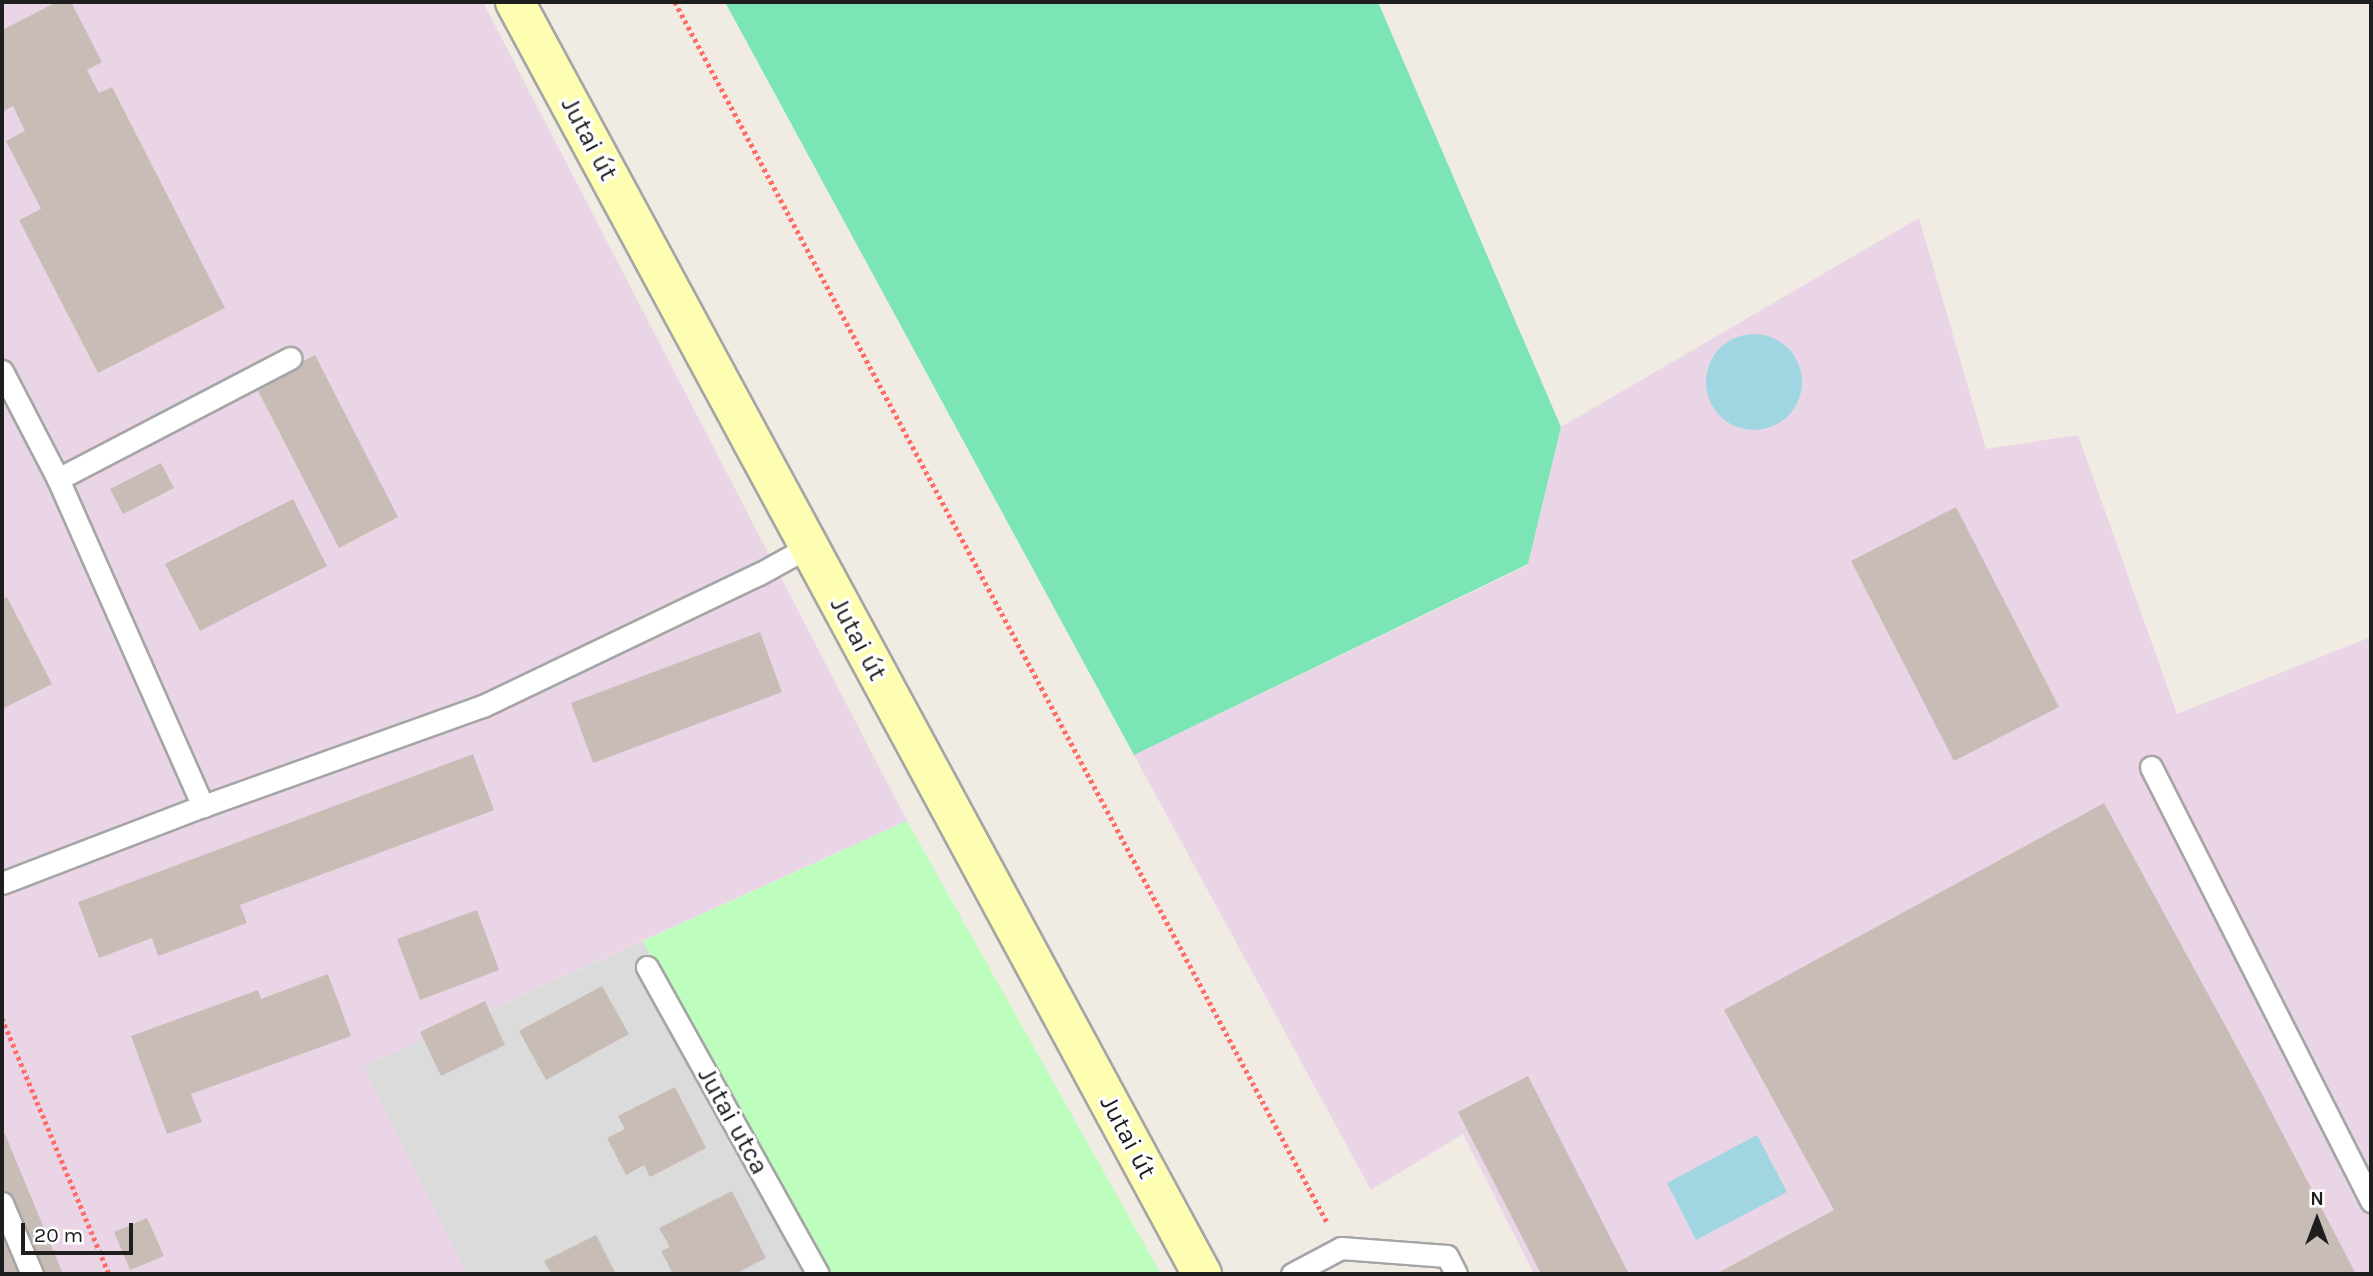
<!DOCTYPE html>
<meta charset="utf-8">
<style>
body{margin:0}
#map{position:relative;width:2373px;height:1276px;overflow:hidden;background:#f0ebe3;font-family:Karla,sans-serif}
div>[style]{position:absolute}
.residential>*{inset:0;background:#dcdbdb}
.industrial>*{inset:0;background:#ead5e7}
.park>*{inset:0;background:#bdfdbe}
.pitch>*{inset:0;background:#7be5b6}
.water>*{inset:0;background:#a0d6e1}
.round{border-radius:50%}
.building>*{inset:0;background:#c8bdb6}
.path>*{height:4.5px;margin-top:-2.25px;transform-origin:0;background:repeating-linear-gradient(90deg,#ff6c66 0 3.5px,transparent 0 7px)}
.roads{filter:drop-shadow(2px 0 #a5a5a5) drop-shadow(-2px 0 #a5a5a5) drop-shadow(0 2px #a5a5a5) drop-shadow(0 -2px #a5a5a5)}
.lane>*{height:21px;margin:-10.5px;padding:0 10.5px;transform-origin:10.5px;border-radius:10.5px;background:#fff}
.secondary>*{height:38px;margin:-19px;padding:0 19px;transform-origin:19px;border-radius:19px;background:#fefeb3}
span{translate:-50% -50%;white-space:nowrap;text-align:center;line-height:1.15;-webkit-text-stroke:6px #fff;paint-order:stroke}
.street-label{font-size:26px;color:#1e1e1e}
.frame{position:absolute;inset:0;border:4px solid #1e1e1e;pointer-events:none}
.north{position:absolute;left:2282px;top:1185px;width:70px;height:70px;-webkit-text-stroke:5px #fff;paint-order:stroke;rotate:0deg;font-size:19px;font-weight:700;line-height:28px;text-align:center;color:#1e1e1e}
.north::after{content:'';display:block;margin:auto;width:24px;height:32px;background:#1e1e1e;clip-path:polygon(50% 0,100% 100%,50% 72%,0 100%)}
.scale{position:absolute;left:21px;top:1223px;width:112px;height:32px;box-sizing:border-box;border:4px solid #1e1e1e;border-top:0;padding-left:9px;font-size:21px;line-height:24px;white-space:nowrap;color:#1e1e1e;-webkit-text-stroke:5px #fff;paint-order:stroke}
</style>
<div id="map">
<div class="residential">
<div style="clip-path:polygon(643px 941px,823px 1274px,467px 1274px,362px 1067px)"></div>
</div>
<div class="industrial">
<div style="clip-path:polygon(2px 2px,483px 2px,907px 821px,363px 1067px,467px 1274px,2px 1274px)"></div>
<div style="clip-path:polygon(1919px 218px,1986px 449px,2078px 435px,2177px 714px,2371px 637px,2371px 1274px,1534px 1274px,1463px 1134px,1371px 1190px,1134px 755px,1528px 565px,1561px 427px)"></div>
</div>
<div class="park">
<div style="clip-path:polygon(907px 821px,1161px 1274px,823px 1274px,643px 941px)"></div>
</div>
<div class="pitch">
<div style="clip-path:polygon(725px 2px,1378px 2px,1561px 427px,1528px 564px,1134px 755px)"></div>
</div>
<div class="water">
<div class="round" style="left:1706px;top:334px;width:96px;height:96px"></div>
<div style="clip-path:polygon(1757px 1135px,1787px 1192px,1696px 1240px,1667px 1183px)"></div>
</div>
<div class="building">
<div style="clip-path:polygon(57px 2px,71px 2px,102px 62px,87px 70px,99px 93px,112px 87px,225px 308px,98px 373px,19px 220px,41px 209px,6px 141px,25px 131px,13px 106px,2px 112px,2px 30px)"></div>
<div style="clip-path:polygon(315px 355px,398px 517px,339px 548px,255px 385px)"></div>
<div style="clip-path:polygon(161px 463px,174px 488px,123px 514px,110px 489px)"></div>
<div style="clip-path:polygon(293px 499px,327px 566px,200px 631px,165px 564px)"></div>
<div style="clip-path:polygon(1956px 507px,2059px 707px,1954px 761px,1851px 561px)"></div>
<div style="clip-path:polygon(7px 597px,52px 684px,2px 709px,2px 600px)"></div>
<div style="clip-path:polygon(760px 632px,782px 692px,593px 763px,571px 703px)"></div>
<div style="clip-path:polygon(473px 754px,494px 810px,240px 905px,247px 923px,158px 956px,152px 938px,99px 958px,78px 902px)"></div>
<div style="clip-path:polygon(2104px 803px,2251px 1073px,2356px 1274px,1716px 1274px,1834px 1210px,1724px 1010px)"></div>
<div style="clip-path:polygon(477px 910px,499px 970px,420px 1000px,397px 939px)"></div>
<div style="clip-path:polygon(328px 974px,351px 1036px,191px 1094px,202px 1122px,167px 1134px,131px 1036px,258px 990px,261px 999px)"></div>
<div style="clip-path:polygon(602px 986px,629px 1034px,546px 1080px,519px 1031px)"></div>
<div style="clip-path:polygon(485px 1001px,505px 1045px,441px 1076px,420px 1032px)"></div>
<div style="clip-path:polygon(1528px 1076px,1629px 1274px,1541px 1274px,1458px 1112px)"></div>
<div style="clip-path:polygon(675px 1087px,706px 1148px,650px 1177px,644px 1165px,626px 1175px,607px 1138px,625px 1129px,618px 1116px)"></div>
<div style="clip-path:polygon(5px 1134px,63px 1274px,2px 1274px,2px 1135px)"></div>
<div style="clip-path:polygon(732px 1191px,766px 1258px,735px 1274px,673px 1274px,661px 1251px,670px 1247px,659px 1228px)"></div>
<div style="clip-path:polygon(147px 1218px,164px 1256px,130px 1270px,114px 1232px)"></div>
<div style="clip-path:polygon(596px 1235px,615px 1272px,551px 1274px,544px 1261px)"></div>
</div>
<div class="path">
<div style="left:675px;top:2px;width:1383px;rotate:61.88deg"></div>
<div style="left:2px;top:1018px;width:277px;rotate:67.3deg"></div>
</div>
<div class="roads">
<div class="lane">
<div style="left:2px;top:371px;width:122px;rotate:62.6deg"></div>
<div style="left:58px;top:479px;width:358px;rotate:66.1deg"></div>
<div style="left:58px;top:479px;width:262px;rotate:-27.5deg"></div>
<div style="left:2151px;top:767px;width:487px;rotate:63.1deg"></div>
<div style="left:2px;top:883px;width:215px;rotate:-21deg"></div>
<div style="left:203px;top:806px;width:297px;rotate:-19.7deg"></div>
<div style="left:483px;top:706px;width:306px;rotate:-25.6deg"></div>
<div style="left:759px;top:574px;width:56px;rotate:-28.9deg"></div>
<div style="left:647px;top:967px;width:351px;rotate:60.9deg"></div>
<div style="left:2px;top:1203px;width:77px;rotate:67.1deg"></div>
<div style="left:1292px;top:1274px;width:55px;rotate:-28deg"></div>
<div style="left:1341px;top:1248px;width:106px;rotate:4.3deg"></div>
<div style="left:1447px;top:1256px;width:20px;rotate:63deg"></div>
</div>
<div class="secondary">
<div style="left:515px;top:2px;width:1446px;rotate:61.63deg"></div>
</div>
</div>
<div class="street-label">
<span style="left:589px;top:139px;rotate:62deg">Jutai út</span>
<span style="left:858px;top:639px;rotate:62deg">Jutai út</span>
<span style="left:733px;top:1121px;rotate:61deg">Jutai utca</span>
<span style="left:1128px;top:1137px;rotate:62deg">Jutai út</span>
</div>
<div class="frame"></div>
<div class="north">N</div>
<div class="scale">20 m</div>
</div>
